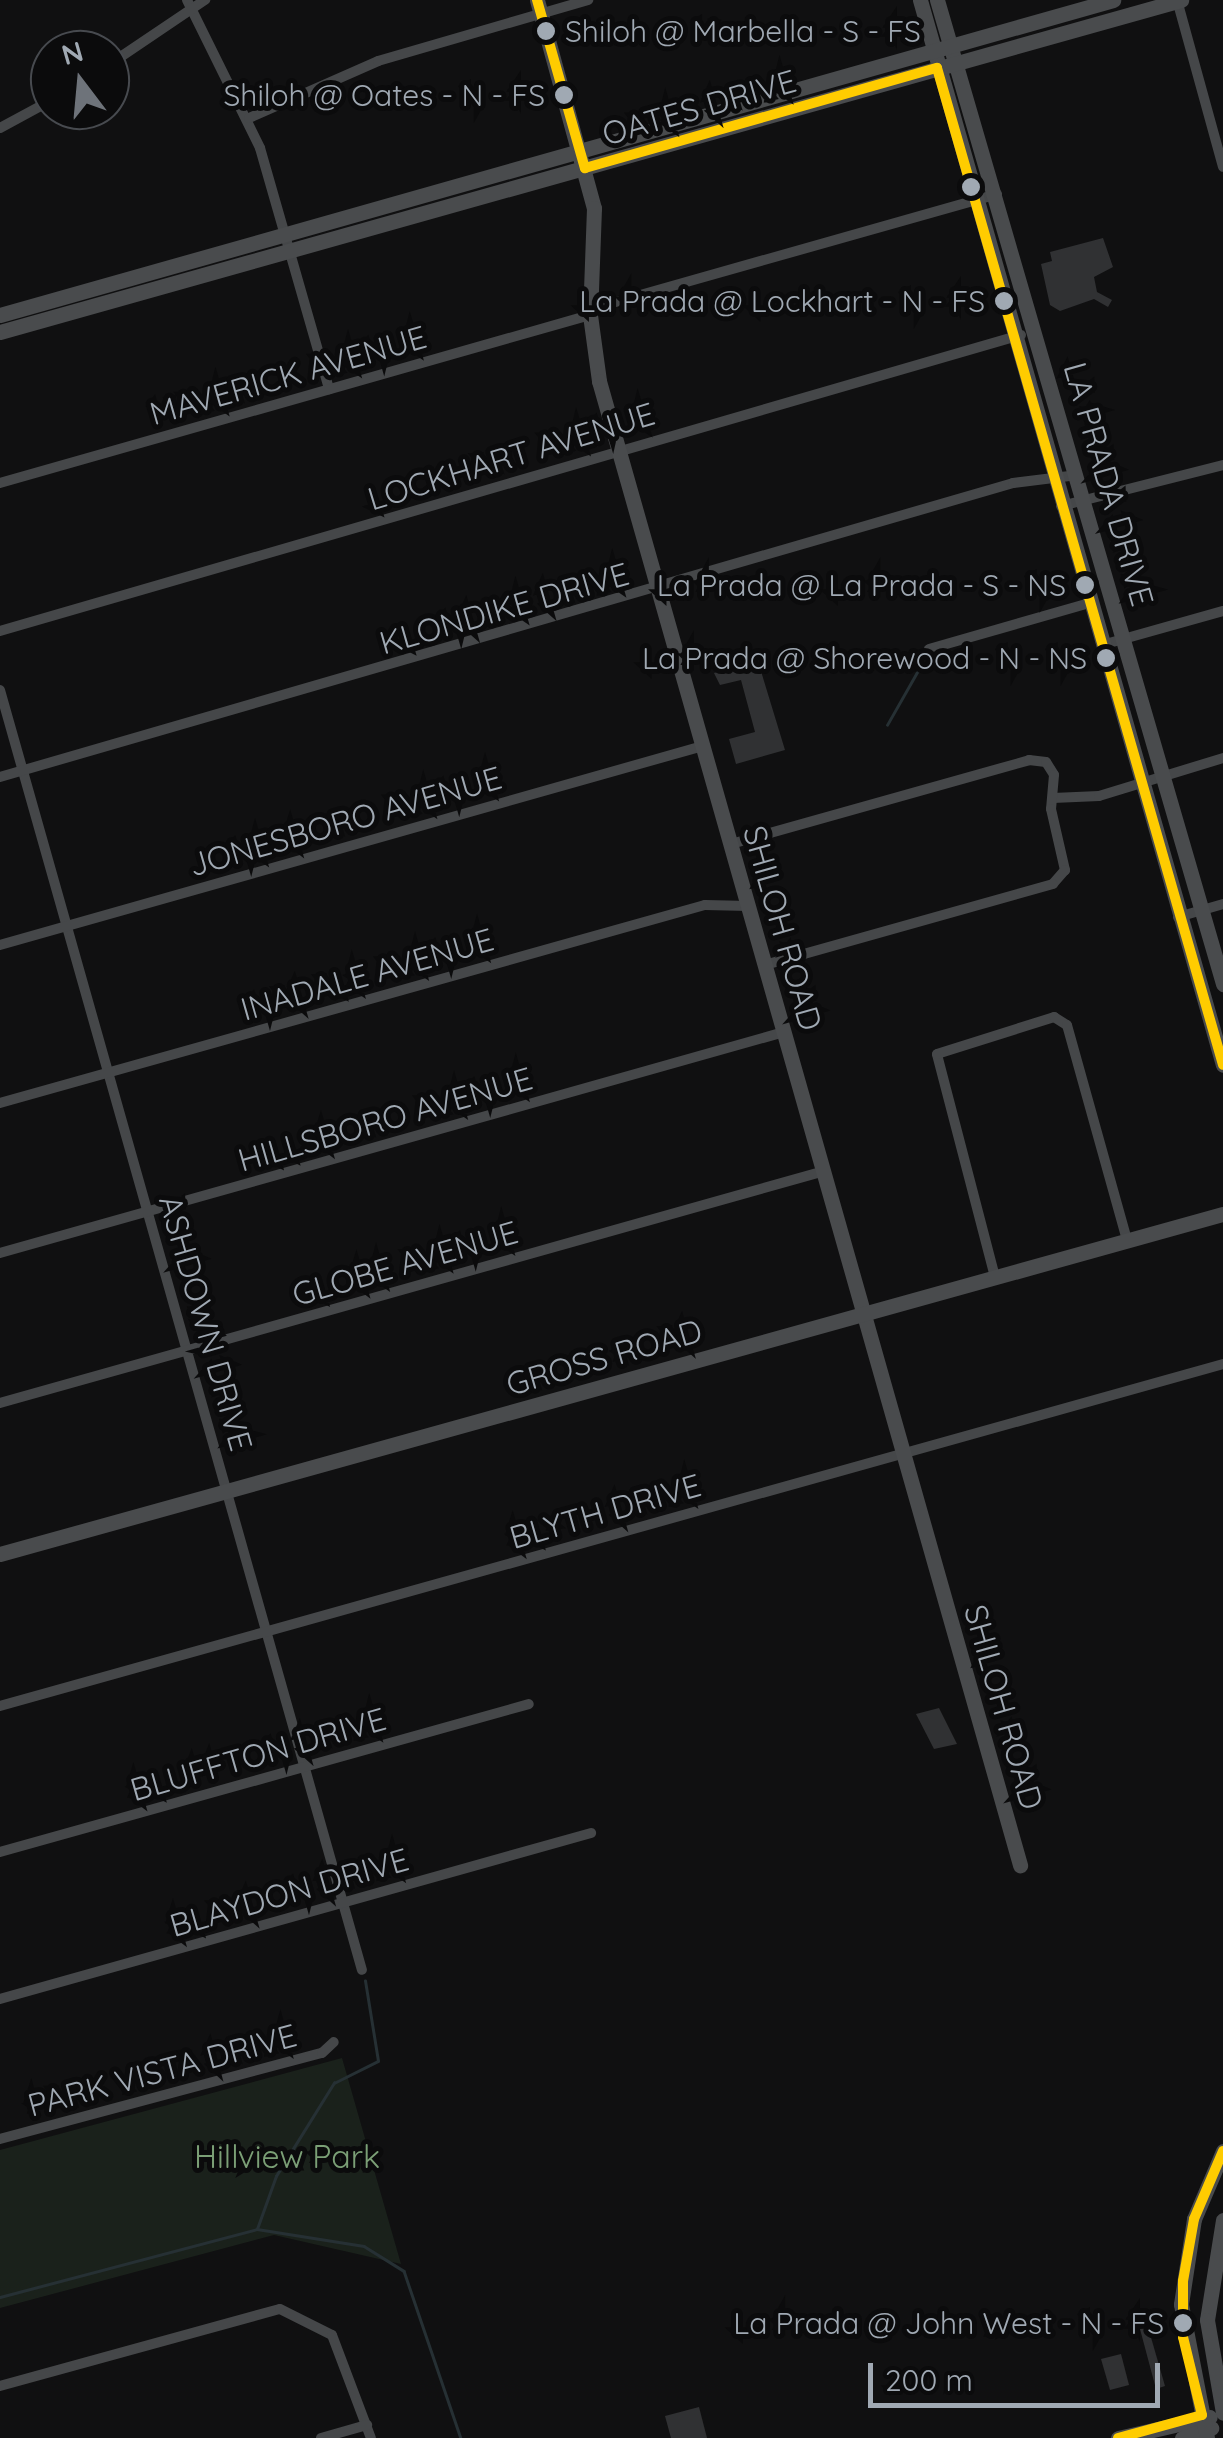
<!DOCTYPE html>
<style>
body{margin:0}
#map{position:relative;width:1223px;height:2438px;overflow:hidden;background:#101011;font-family:Quicksand,sans-serif}
div>[style]{position:absolute}
.green>*{inset:0;background:#1a211b}
.stream>*{height:2.5px;margin:-1.25px;padding:0 1.25px;transform-origin:1.25px;border-radius:1.25px;background:#263034}
.building>*{inset:0;background:#303133}
.street>*{height:10px;margin:-5px;padding:0 5px;transform-origin:5px;border-radius:5px;background:#454749}
.secondary>*{height:15px;margin:-7.5px;padding:0 7.5px;transform-origin:7.5px;border-radius:7.5px;background:#494b4d}
.bus-1>*{height:10px;margin:-5px;padding:0 5px;transform-origin:5px;border-radius:5px;background:#fc0}
.dots>*{width:28px;height:28px;translate:-50% -50%;box-sizing:border-box;border:5px solid #0b0b0c;border-radius:50%}
span{translate:-50% -50%;white-space:nowrap;text-align:center;line-height:1.15;-webkit-text-stroke:10px #0b0b0c;paint-order:stroke}
.bus-label{font-size:30px;color:#a0a9b3}
.left{translate:0 -50%;text-align:left}
.right{translate:-100% -50%;text-align:right}
.street-label{font-size:32px;color:#a0a9b3}
.park-label{font-size:32px;color:#7b9f76}
.north{position:absolute;left:30px;top:30px;width:100px;height:100px;box-sizing:border-box;background:#0b0b0c;border:2px solid #474a4f;border-radius:50%;rotate:344deg;font-size:28px;font-weight:700;line-height:40px;text-align:center;color:#a0a9b3}
.north::after{content:'';display:block;margin:auto;width:35px;height:45px;background:#6e737a;clip-path:polygon(50% 0,100% 100%,50% 72%,0 100%)}
.scale{position:absolute;left:868px;top:2363px;width:292px;height:45px;box-sizing:border-box;border:5px solid #a0a9b3;border-top:0;padding-left:12px;font-size:30px;line-height:35px;white-space:nowrap;color:#a0a9b3;-webkit-text-stroke:8px #0b0b0c;paint-order:stroke}
</style>
<div id="map">
<div class="green">
<div style="clip-path:polygon(342px 2058px,401px 2264px,274px 2235px,0 2308px,0 2150px)"></div>
</div>
<div class="stream">
<div style="left:887px;top:725px;width:67px;rotate:-60.4deg"></div>
<div style="left:257px;top:2229px;width:56px;rotate:-70.3deg"></div>
<div style="left:276px;top:2176px;width:110px;rotate:-58.1deg"></div>
<div style="left:334px;top:2083px;width:49px;rotate:-26.6deg"></div>
<div style="left:378px;top:2061px;width:81px;rotate:-99.2deg"></div>
<div style="left:0;top:2297px;width:266px;rotate:-14.8deg"></div>
<div style="left:257px;top:2229px;width:108px;rotate:9deg"></div>
<div style="left:364px;top:2246px;width:47px;rotate:32deg"></div>
<div style="left:404px;top:2271px;width:176px;rotate:71.2deg"></div>
</div>
<div class="building">
<div style="clip-path:polygon(1103px 238px,1113px 267px,1094px 277px,1097px 292px,1112px 300px,1108px 307px,1094px 299px,1060px 311px,1050px 305px,1041px 264px,1052px 261px,1050px 252px)"></div>
<div style="clip-path:polygon(757px 658px,785px 750px,736px 764px,729px 739px,755px 732px,741px 680px,720px 685px,714px 673px)"></div>
<div style="clip-path:polygon(939px 1708px,957px 1744px,934px 1749px,916px 1714px)"></div>
<div style="clip-path:polygon(1148px 2327px,1165px 2386px,1156px 2389px,1140px 2329px)"></div>
<div style="clip-path:polygon(1121px 2354px,1129px 2385px,1110px 2390px,1101px 2359px)"></div>
<div style="clip-path:polygon(699px 2407px,707px 2438px,671px 2438px,665px 2416px)"></div>
</div>
<div class="street">
<div style="left:187px;top:0;width:165px;rotate:63.7deg"></div>
<div style="left:260px;top:148px;width:251px;rotate:74deg"></div>
<div style="left:1177px;top:0;width:173px;rotate:74.6deg"></div>
<div style="left:110px;top:64px;width:115px;rotate:-34deg"></div>
<div style="left:249px;top:118px;width:141px;rotate:-23.8deg"></div>
<div style="left:378px;top:61px;width:219px;rotate:-16.2deg"></div>
<div style="left:0;top:128px;width:57px;rotate:-28.4deg"></div>
<div style="left:591px;top:309px;width:422px;rotate:-15.8deg"></div>
<div style="left:0;top:483px;width:613px;rotate:-15.89deg"></div>
<div style="left:1061px;top:506px;width:167px;rotate:-14.2deg"></div>
<div style="left:0;top:631px;width:1063px;rotate:-16.17deg"></div>
<div style="left:1102px;top:645px;width:126px;rotate:-15.7deg"></div>
<div style="left:929px;top:649px;width:166px;rotate:-16deg"></div>
<div style="left:0;top:690px;width:1330px;rotate:74.21deg"></div>
<div style="left:0;top:777px;width:1055px;rotate:-16.18deg"></div>
<div style="left:1013px;top:483px;width:65px;rotate:-7deg"></div>
<div style="left:1053px;top:798px;width:46px;rotate:-2.5deg"></div>
<div style="left:1099px;top:796px;width:130px;rotate:-17deg"></div>
<div style="left:731px;top:844px;width:310px;rotate:-15.7deg"></div>
<div style="left:1029px;top:760px;width:17px;rotate:7deg"></div>
<div style="left:1046px;top:762px;width:15px;rotate:58deg"></div>
<div style="left:1054px;top:775px;width:34px;rotate:95deg"></div>
<div style="left:1051px;top:809px;width:63px;rotate:77.1deg"></div>
<div style="left:1065px;top:870px;width:18px;rotate:131deg"></div>
<div style="left:1053px;top:884px;width:299px;rotate:164.3deg"></div>
<div style="left:1178px;top:917px;width:47px;rotate:-16.1deg"></div>
<div style="left:0;top:945px;width:731px;rotate:-15.81deg"></div>
<div style="left:0;top:1103px;width:732px;rotate:-15.69deg"></div>
<div style="left:705px;top:905px;width:44px;rotate:1.3deg"></div>
<div style="left:0;top:1253px;width:815px;rotate:-15.74deg"></div>
<div style="left:995px;top:1277px;width:230px;rotate:-104.6deg"></div>
<div style="left:937px;top:1054px;width:123px;rotate:-17.5deg"></div>
<div style="left:1054px;top:1017px;width:15px;rotate:32deg"></div>
<div style="left:1067px;top:1025px;width:223px;rotate:74.4deg"></div>
<div style="left:0;top:1403px;width:856px;rotate:-15.72deg"></div>
<div style="left:0;top:1706px;width:1270px;rotate:-15.62deg"></div>
<div style="left:0;top:1852px;width:549px;rotate:-15.63deg"></div>
<div style="left:0;top:1999px;width:614px;rotate:-15.69deg"></div>
<div style="left:0;top:2139px;width:333px;rotate:-15deg"></div>
<div style="left:322px;top:2053px;width:16px;rotate:-43deg"></div>
<div style="left:0;top:2386px;width:290px;rotate:-15.4deg"></div>
<div style="left:280px;top:2309px;width:58px;rotate:26.6deg"></div>
<div style="left:332px;top:2335px;width:110px;rotate:69.3deg"></div>
<div style="left:321px;top:2438px;width:48px;rotate:-15.8deg"></div>
</div>
<div class="secondary">
<div style="left:537px;top:0;width:216px;rotate:74.7deg"></div>
<div style="left:594px;top:208px;width:107px;rotate:92.1deg"></div>
<div style="left:590px;top:315px;width:67px;rotate:82.2deg"></div>
<div style="left:599px;top:381px;width:1543px;rotate:74.16deg"></div>
<div style="left:920px;top:0;width:1107px;rotate:74.12deg"></div>
<div style="left:937px;top:0;width:1025px;rotate:73.79deg"></div>
<div style="left:0;top:315px;width:1157px;rotate:-15.8deg"></div>
<div style="left:0;top:332px;width:1227px;rotate:-15.7deg"></div>
<div style="left:0;top:1554px;width:1269px;rotate:-15.54deg"></div>
<div style="left:1223px;top:2220px;width:101px;rotate:99.1deg"></div>
<div style="left:1207px;top:2320px;width:94px;rotate:80.2deg"></div>
<div style="left:1118px;top:2438px;width:94px;rotate:-12.9deg"></div>
<div style="left:1182px;top:2438px;width:31px;rotate:-19deg"></div>
<div style="left:1207px;top:2438px;width:136px;rotate:-101deg"></div>
<div style="left:1181px;top:2304px;width:86px;rotate:-81.3deg"></div>
<div style="left:1194px;top:2219px;width:74px;rotate:-66.9deg"></div>
</div>
<div class="bus-1">
<div style="left:537px;top:0;width:175px;rotate:74.1deg"></div>
<div style="left:585px;top:168px;width:366px;rotate:-15.9deg"></div>
<div style="left:937px;top:68px;width:1037px;rotate:73.99deg"></div>
<div style="left:1118px;top:2438px;width:87px;rotate:-15.3deg"></div>
<div style="left:1202px;top:2415px;width:80px;rotate:-103.7deg"></div>
<div style="left:1183px;top:2337px;width:56px;rotate:-90deg"></div>
<div style="left:1183px;top:2281px;width:63px;rotate:-79.9deg"></div>
<div style="left:1194px;top:2219px;width:74px;rotate:-66.9deg"></div>
</div>
<div class="dots">
<div style="left:546px;top:31px;background:#a0a9b3"></div>
<div style="left:564px;top:95px;background:#a0a9b3"></div>
<div style="left:971px;top:187px;background:#a0a9b3"></div>
<div style="left:1004px;top:301px;background:#a0a9b3"></div>
<div style="left:1085px;top:585px;background:#a0a9b3"></div>
<div style="left:1106px;top:658px;background:#a0a9b3"></div>
<div style="left:1183px;top:2323px;background:#a0a9b3"></div>
</div>
<div class="bus-label">
<span class="left" style="left:565px;top:31px">Shiloh @ Marbella - S - FS</span>
<span class="right" style="left:545px;top:95px">Shiloh @ Oates - N - FS</span>
<span class="right" style="left:985px;top:301px">La Prada @ Lockhart - N - FS</span>
<span class="right" style="left:1066px;top:585px">La Prada @ La Prada - S - NS</span>
<span class="right" style="left:1087px;top:658px">La Prada @ Shorewood - N - NS</span>
<span class="right" style="left:1164px;top:2323px">La Prada @ John West - N - FS</span>
</div>
<div class="street-label">
<span style="left:699px;top:107px;rotate:-16deg">OATES DRIVE</span>
<span style="left:288px;top:375px;rotate:-16deg">MAVERICK AVENUE</span>
<span style="left:511px;top:456px;rotate:-17deg">LOCKHART AVENUE</span>
<span style="left:1109px;top:484px;rotate:74deg">LA PRADA DRIVE</span>
<span style="left:504px;top:608px;rotate:-16deg">KLONDIKE DRIVE</span>
<span style="left:345px;top:821px;rotate:-16deg">JONESBORO AVENUE</span>
<span style="left:783px;top:928px;rotate:74deg">SHILOH ROAD</span>
<span style="left:367px;top:974px;rotate:-16deg">INADALE AVENUE</span>
<span style="left:385px;top:1119px;rotate:-16deg">HILLSBORO AVENUE</span>
<span style="left:405px;top:1263px;rotate:-16deg">GLOBE AVENUE</span>
<span style="left:206px;top:1323px;rotate:74deg">ASHDOWN DRIVE</span>
<span style="left:604px;top:1357px;rotate:-16deg">GROSS ROAD</span>
<span style="left:605px;top:1511px;rotate:-16deg">BLYTH DRIVE</span>
<span style="left:1004px;top:1707px;rotate:74deg">SHILOH ROAD</span>
<span style="left:258px;top:1754px;rotate:-16deg">BLUFFTON DRIVE</span>
<span style="left:289px;top:1892px;rotate:-16deg">BLAYDON DRIVE</span>
<span style="left:162px;top:2070px;rotate:-15deg">PARK VISTA DRIVE</span>
</div>
<div class="park-label">
<span style="left:287px;top:2156px">Hillview Park</span>
</div>
<div class="north">N</div>
<div class="scale">200 m</div>
</div>
